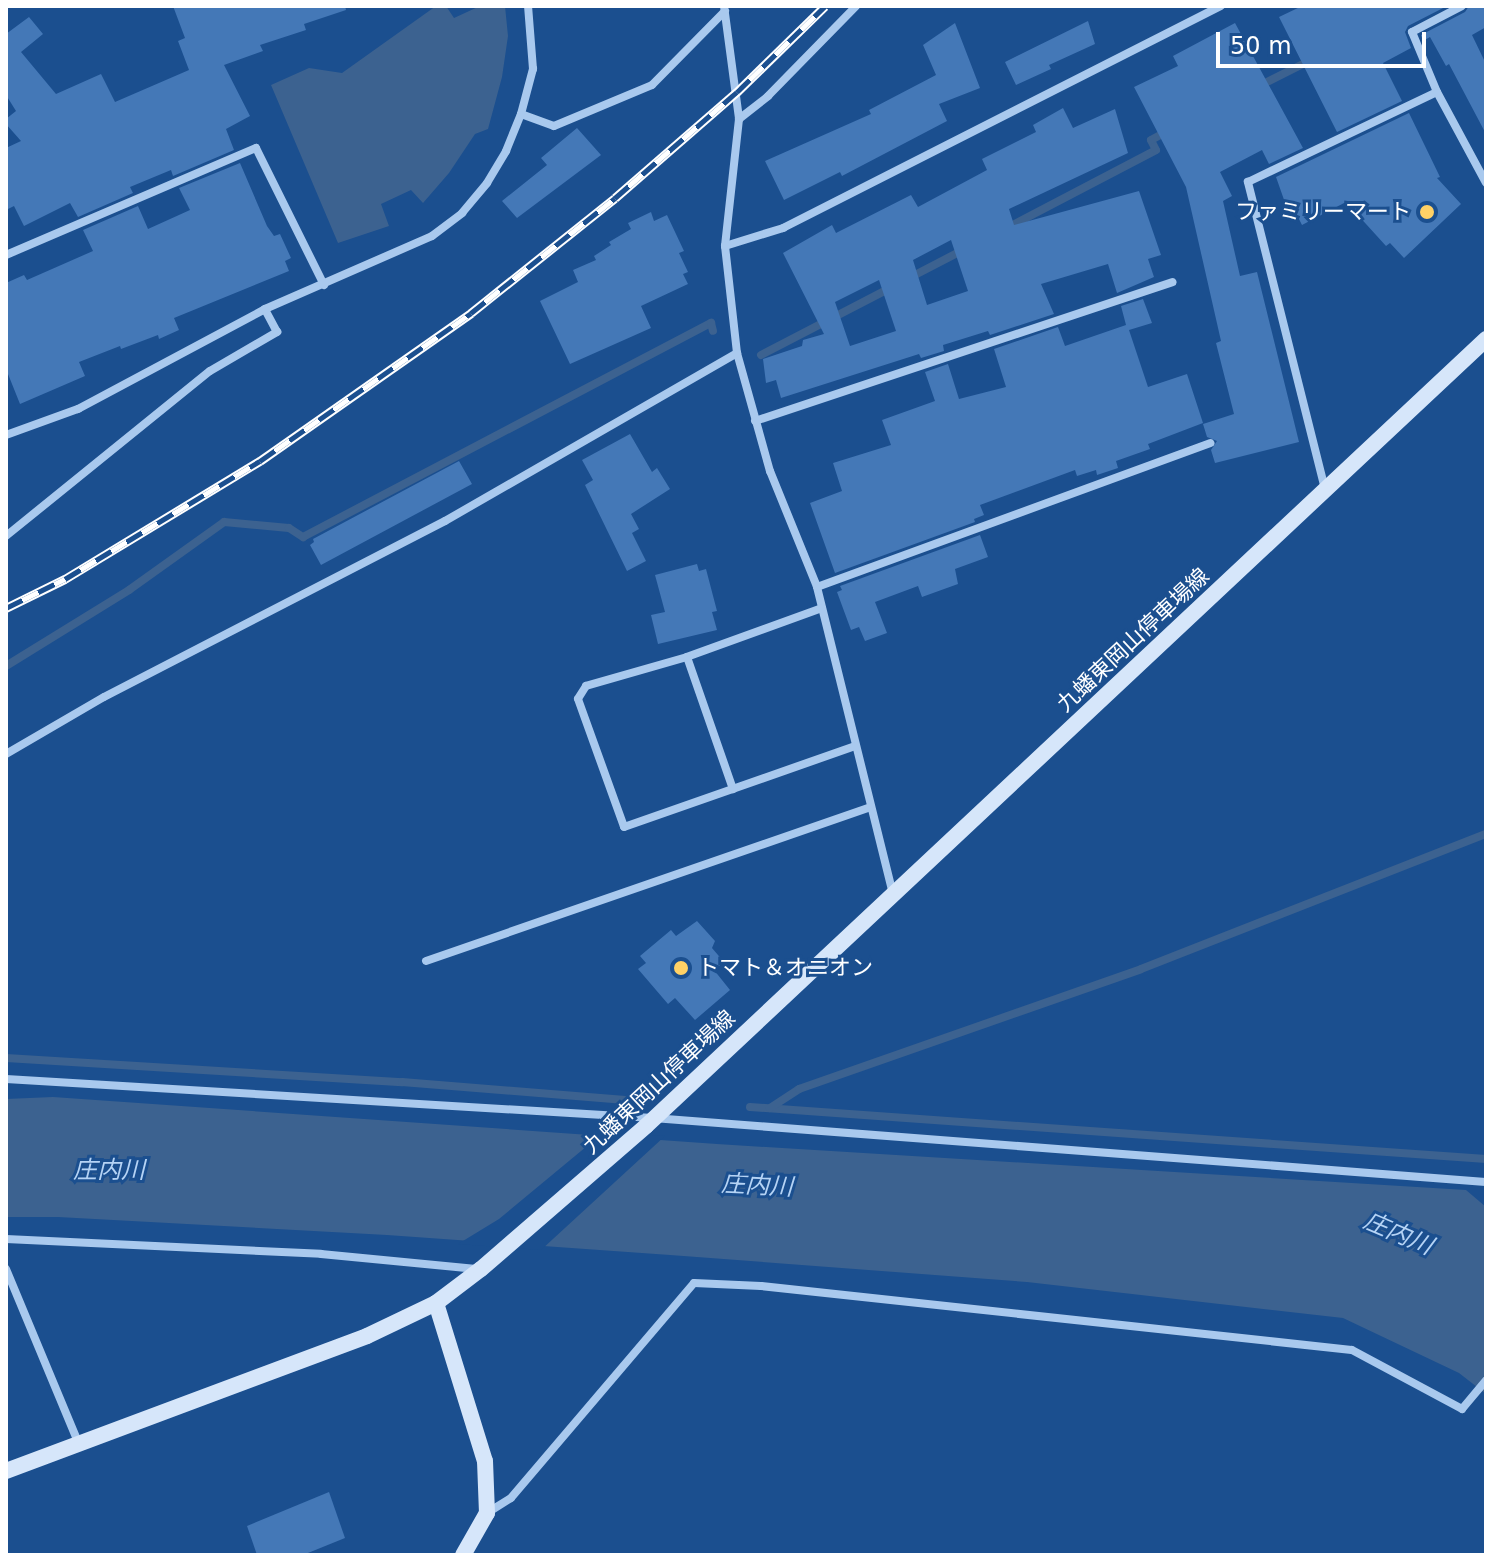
<!DOCTYPE html>
<meta charset="utf-8">
<style>
body{margin:0}
#map{position:relative;width:1492px;height:1561px;overflow:hidden;background:#1b4f8f;font-family:"DejaVu Sans","Noto Sans JP",sans-serif}
div>[style]{position:absolute}
.water>*{inset:0;background:#3c6290}
.pier>*{inset:0;background:#1b4f8f}
.stream>*{height:8px;margin:-4px;padding:0 4px;transform-origin:4px;border-radius:4px;background:#3c6290}
.building>*{inset:0;background:#4478b7}
.street>*{height:8px;margin:-4px;padding:0 4px;transform-origin:4px;border-radius:4px;background:#a9c9ee}
.secondary>*{height:16px;margin:-8px;padding:0 8px;transform-origin:8px;border-radius:8px;background:#d6e6fa}
.rail>*{height:9px;margin-top:-4.5px;transform-origin:0;background:repeating-linear-gradient(90deg,#1b4f8f 0 18px,#fff 0 36px);box-sizing:border-box;border-block:2px solid #fff}
.dots>*{width:22px;height:22px;translate:-50% -50%;box-sizing:border-box;border:4px solid #1b4f8f;border-radius:50%}
span{translate:-50% -50%;white-space:nowrap;text-align:center;line-height:1.15;-webkit-text-stroke:6px #1b4f8f;paint-order:stroke}
.poi-label{font-size:22px;color:#fff}
.right{translate:-100% -50%;text-align:right}
.left{translate:0 -50%;text-align:left}
.street-label{font-size:22px;color:#fff}
.water-label{font-size:24px;color:#b5d3f5;font-style:italic}
.frame{position:absolute;inset:0;border:8px solid #fff;pointer-events:none}
.scale{position:absolute;left:1216px;top:32px;width:210px;height:36px;box-sizing:border-box;border:4px solid #fff;border-top:0;padding-left:10px;font-size:24px;line-height:28px;white-space:nowrap;color:#fff;-webkit-text-stroke:6px #1b4f8f;paint-order:stroke}
</style>
<div id="map">
<div class="water">
<div style="clip-path:polygon(436px 6px,446px 6px,454px 18px,480px 6px,505px 6px,508px 36px,502px 77px,488px 129px,475px 134px,449px 173px,423px 203px,411px 190px,381px 204px,389px 226px,338px 243px,271px 85px,309px 68px,342px 73px)"></div>
<div style="clip-path:polygon(53px 1097px,717px 1144px,1466px 1190px,1486px 1207px,1486px 1394px,1459px 1373px,1343px 1318px,1027px 1282px,670px 1255px,387px 1235px,58px 1217px,6px 1217px,6px 1099px)"></div>
</div>
<div class="pier">
<div style="clip-path:polygon(604px 1132px,665px 1136px,541px 1250px,458px 1244px,499px 1219px)"></div>
</div>
<div class="stream">
<div style="left:1259px;top:86px;width:58px;rotate:-26.6deg"></div>
<div style="left:1007px;top:228px;width:168px;rotate:-27.6deg"></div>
<div style="left:1156px;top:150px;width:11px;rotate:-117deg"></div>
<div style="left:1151px;top:140px;width:19px;rotate:-28deg"></div>
<div style="left:911px;top:277px;width:59px;rotate:-27.4deg"></div>
<div style="left:761px;top:355px;width:148px;rotate:-27.4deg"></div>
<div style="left:6px;top:666px;width:145px;rotate:-31.7deg"></div>
<div style="left:129px;top:590px;width:117px;rotate:-35.6deg"></div>
<div style="left:224px;top:522px;width:65px;rotate:5.3deg"></div>
<div style="left:289px;top:528px;width:17px;rotate:33deg"></div>
<div style="left:303px;top:537px;width:461px;rotate:-27.7deg"></div>
<div style="left:711px;top:323px;width:8px;rotate:76deg"></div>
<div style="left:6px;top:1058px;width:397px;rotate:3.5deg"></div>
<div style="left:402px;top:1082px;width:224px;rotate:4.6deg"></div>
<div style="left:750px;top:1107px;width:738px;rotate:4.04deg"></div>
<div style="left:770px;top:1108px;width:35px;rotate:-33deg"></div>
<div style="left:799px;top:1089px;width:362px;rotate:-19.3deg"></div>
<div style="left:1141px;top:969px;width:370px;rotate:-21.4deg"></div>
</div>
<div class="building">
<div style="clip-path:polygon(173px 6px,345px 6px,346px 10px,304px 24px,306px 30px,260px 45px,263px 51px,224px 65px,250px 116px,226px 129px,234px 150px,173px 176px,171px 170px,130px 187px,133px 193px,78px 217px,70px 203px,24px 226px,14px 206px,6px 210px,6px 148px,21px 141px,6px 124px,6px 119px,16px 111px,6px 95px,6px 34px,29px 17px,43px 34px,21px 52px,56px 94px,101px 74px,115px 102px,189px 70px,178px 41px,185px 38px)"></div>
<div style="clip-path:polygon(1302px 6px,1447px 6px,1408px 26px,1405px 32px,1411px 48px,1383px 63px,1402px 101px,1337px 132px,1279px 17px)"></div>
<div style="clip-path:polygon(1469px 6px,1486px 6px,1486px 27px,1472px 35px,1486px 64px,1486px 134px,1449px 64px,1446px 66px,1430px 37px,1423px 41px,1421px 35px,1465px 12px)"></div>
<div style="clip-path:polygon(1088px 21px,1095px 44px,1049px 65px,1051px 69px,1016px 85px,1005px 62px)"></div>
<div style="clip-path:polygon(955px 23px,980px 88px,939px 104px,947px 121px,842px 176px,840px 172px,784px 200px,765px 161px,871px 114px,869px 110px,936px 75px,923px 45px)"></div>
<div style="clip-path:polygon(1235px 23px,1303px 148px,1269px 164px,1262px 150px,1220px 172px,1232px 196px,1223px 201px,1240px 276px,1257px 272px,1299px 442px,1215px 463px,1211px 450px,1217px 441px,1207px 437px,1203px 424px,1234px 414px,1216px 343px,1221px 341px,1186px 187px,1134px 87px,1178px 66px,1173px 56px)"></div>
<div style="clip-path:polygon(evenodd,1063px 108px,1073px 128px,1115px 109px,1128px 153px,1009px 209px,1014px 225px,1139px 191px,1161px 255px,1148px 259px,1154px 277px,1117px 293px,1108px 264px,1041px 284px,1054px 314px,990px 335px,988px 331px,943px 345px,944px 351px,921px 358px,919px 354px,781px 398px,776px 380px,766px 383px,763px 359px,802px 346px,803px 340px,824px 334px,783px 253px,832px 225px,836px 233px,911px 195px,918px 207px,987px 170px,982px 159px,1036px 132px,1033px 125px,1063px 108px,951px 240px,968px 291px,927px 305px,913px 260px,951px 240px,1063px 108px,879px 280px,896px 331px,850px 346px,835px 302px,879px 280px)"></div>
<div style="clip-path:polygon(1409px 113px,1440px 177px,1437px 178px,1461px 204px,1404px 258px,1390px 243px,1386px 246px,1346px 202px,1302px 225px,1295px 211px,1289px 214px,1276px 177px)"></div>
<div style="clip-path:polygon(577px 128px,601px 155px,517px 218px,502px 201px,547px 165px,541px 158px)"></div>
<div style="clip-path:polygon(240px 163px,267px 226px,274px 236px,280px 234px,291px 258px,285px 261px,289px 271px,174px 318px,179px 330px,159px 339px,158px 335px,121px 349px,120px 346px,79px 362px,85px 376px,20px 404px,6px 369px,6px 283px,24px 275px,27px 280px,93px 251px,83px 230px,138px 206px,148px 229px,190px 210px,179px 188px)"></div>
<div style="clip-path:polygon(651px 212px,654px 221px,667px 215px,684px 251px,679px 253px,688px 272px,683px 274px,688px 284px,641px 306px,651px 328px,570px 364px,540px 301px,578px 282px,573px 270px,596px 260px,594px 256px,611px 245px,609px 242px,631px 229px,628px 223px)"></div>
<div style="clip-path:polygon(1143px 299px,1152px 323px,1129px 330px,1148px 387px,1187px 374px,1203px 423px,1148px 444px,1150px 449px,1116px 461px,1118px 468px,1097px 475px,1096px 470px,1077px 476px,1075px 470px,980px 505px,984px 515px,974px 519px,975px 522px,835px 573px,810px 503px,842px 491px,833px 463px,891px 445px,882px 420px,935px 401px,925px 372px,948px 364px,959px 399px,1006px 387px,994px 349px,1058px 327px,1065px 346px,1126px 325px,1121px 306px)"></div>
<div style="clip-path:polygon(630px 434px,652px 472px,657px 468px,670px 489px,631px 514px,639px 529px,632px 533px,646px 561px,627px 571px,585px 485px,593px 480px,582px 460px)"></div>
<div style="clip-path:polygon(459px 461px,472px 484px,321px 565px,310px 545px,314px 542px,313px 539px)"></div>
<div style="clip-path:polygon(980px 535px,988px 557px,955px 569px,958px 584px,922px 597px,918px 586px,875px 602px,887px 633px,865px 641px,859px 627px,851px 630px,837px 592px,842px 590px,840px 586px)"></div>
<div style="clip-path:polygon(697px 564px,699px 571px,706px 569px,717px 611px,712px 612px,717px 630px,658px 644px,651px 615px,665px 612px,655px 575px)"></div>
<div style="clip-path:polygon(697px 921px,715px 941px,712px 948px,724px 962px,714px 970px,730px 990px,695px 1020px,675px 998px,668px 1004px,638px 969px,646px 963px,640px 956px,671px 930px,676px 936px)"></div>
<div style="clip-path:polygon(329px 1492px,345px 1538px,303px 1555px,257px 1555px,247px 1526px)"></div>
</div>
<div class="street">
<div style="left:724px;top:6px;width:114px;rotate:82.4deg"></div>
<div style="left:739px;top:119px;width:128px;rotate:96.3deg"></div>
<div style="left:725px;top:246px;width:108px;rotate:83.6deg"></div>
<div style="left:737px;top:353px;width:123px;rotate:74.4deg"></div>
<div style="left:770px;top:471px;width:125px;rotate:67.9deg"></div>
<div style="left:817px;top:587px;width:315px;rotate:76.1deg"></div>
<div style="left:1437px;top:92px;width:65px;rotate:-112.6deg"></div>
<div style="left:1412px;top:32px;width:56px;rotate:-27.5deg"></div>
<div style="left:521px;top:114px;width:35px;rotate:20deg"></div>
<div style="left:554px;top:126px;width:106px;rotate:-22.7deg"></div>
<div style="left:652px;top:85px;width:104px;rotate:-45.4deg"></div>
<div style="left:739px;top:119px;width:37px;rotate:-38deg"></div>
<div style="left:768px;top:96px;width:126px;rotate:-45.6deg"></div>
<div style="left:725px;top:246px;width:61px;rotate:-17.2deg"></div>
<div style="left:783px;top:228px;width:491px;rotate:-26.9deg"></div>
<div style="left:6px;top:255px;width:272px;rotate:-23.2deg"></div>
<div style="left:256px;top:148px;width:153px;rotate:63.6deg"></div>
<div style="left:755px;top:421px;width:440px;rotate:-18.4deg"></div>
<div style="left:6px;top:435px;width:77px;rotate:-19.9deg"></div>
<div style="left:78px;top:409px;width:212px;rotate:-28.1deg"></div>
<div style="left:1325px;top:489px;width:317px;rotate:-104.1deg"></div>
<div style="left:1248px;top:182px;width:209px;rotate:-25.5deg"></div>
<div style="left:1437px;top:92px;width:103px;rotate:61.7deg"></div>
<div style="left:6px;top:536px;width:262px;rotate:-39deg"></div>
<div style="left:210px;top:371px;width:78px;rotate:-30.2deg"></div>
<div style="left:277px;top:332px;width:26px;rotate:-118deg"></div>
<div style="left:265px;top:309px;width:182px;rotate:-23.6deg"></div>
<div style="left:432px;top:236px;width:38px;rotate:-37deg"></div>
<div style="left:462px;top:213px;width:39px;rotate:-50deg"></div>
<div style="left:487px;top:183px;width:37px;rotate:-59deg"></div>
<div style="left:506px;top:151px;width:40px;rotate:-68deg"></div>
<div style="left:521px;top:114px;width:47px;rotate:-75.1deg"></div>
<div style="left:533px;top:69px;width:63px;rotate:-94.5deg"></div>
<div style="left:817px;top:587px;width:419px;rotate:-20.1deg"></div>
<div style="left:822px;top:608px;width:144px;rotate:160.1deg"></div>
<div style="left:687px;top:657px;width:105px;rotate:164deg"></div>
<div style="left:586px;top:686px;width:15px;rotate:122deg"></div>
<div style="left:578px;top:699px;width:136px;rotate:70.2deg"></div>
<div style="left:624px;top:827px;width:245px;rotate:-19.3deg"></div>
<div style="left:687px;top:657px;width:140px;rotate:70.8deg"></div>
<div style="left:6px;top:754px;width:113px;rotate:-30.2deg"></div>
<div style="left:104px;top:697px;width:384px;rotate:-27.3deg"></div>
<div style="left:445px;top:521px;width:337px;rotate:-29.9deg"></div>
<div style="left:426px;top:961px;width:470px;rotate:-19.1deg"></div>
<div style="left:6px;top:1079px;width:648px;rotate:3.45deg"></div>
<div style="left:653px;top:1118px;width:835px;rotate:4.39deg"></div>
<div style="left:6px;top:1239px;width:315px;rotate:2.7deg"></div>
<div style="left:321px;top:1254px;width:156px;rotate:5.5deg"></div>
<div style="left:6px;top:1269px;width:190px;rotate:67.4deg"></div>
<div style="left:487px;top:1513px;width:28px;rotate:-32deg"></div>
<div style="left:511px;top:1498px;width:282px;rotate:-49.6deg"></div>
<div style="left:694px;top:1283px;width:67px;rotate:2.6deg"></div>
<div style="left:761px;top:1286px;width:594px;rotate:6.18deg"></div>
<div style="left:1352px;top:1350px;width:125px;rotate:28.2deg"></div>
<div style="left:1462px;top:1409px;width:38px;rotate:-50deg"></div>
</div>
<div class="secondary">
<div style="left:436px;top:1303px;width:165px;rotate:72.8deg"></div>
<div style="left:485px;top:1461px;width:52px;rotate:87.8deg"></div>
<div style="left:487px;top:1513px;width:48px;rotate:119.7deg"></div>
<div style="left:6px;top:1471px;width:385px;rotate:-20.5deg"></div>
<div style="left:367px;top:1336px;width:76px;rotate:-25.6deg"></div>
<div style="left:436px;top:1303px;width:56px;rotate:-37.1deg"></div>
<div style="left:481px;top:1269px;width:218px;rotate:-40.9deg"></div>
<div style="left:646px;top:1126px;width:1151px;rotate:-43.13deg"></div>
</div>
<div class="rail">
<div style="left:6px;top:608px;width:66px;rotate:-26.2deg"></div>
<div style="left:65px;top:579px;width:228px;rotate:-31.2deg"></div>
<div style="left:260px;top:461px;width:258px;rotate:-35deg"></div>
<div style="left:471px;top:313px;width:184px;rotate:-38.6deg"></div>
<div style="left:615px;top:198px;width:162px;rotate:-41deg"></div>
<div style="left:737px;top:92px;width:123px;rotate:-44.3deg"></div>
</div>
<div class="dots">
<div style="left:1427px;top:212px;background:#ffd166"></div>
<div style="left:681px;top:968px;background:#ffd166"></div>
</div>
<div class="poi-label">
<span class="right" style="left:1411px;top:212px">ファミリーマート</span>
<span class="left" style="left:697px;top:968px">トマト＆オニオン</span>
</div>
<div class="street-label">
<span style="left:1133px;top:640px;rotate:-43deg">九蟠東岡山停車場線</span>
<span style="left:659px;top:1082px;rotate:-43deg">九蟠東岡山停車場線</span>
</div>
<div class="water-label">
<span style="left:109px;top:1171px">庄内川</span>
<span style="left:757px;top:1186px;rotate:3deg">庄内川</span>
<span style="left:1398px;top:1234px;rotate:23deg">庄内川</span>
</div>
<div class="frame"></div>
<div class="scale">50 m</div>
</div>
